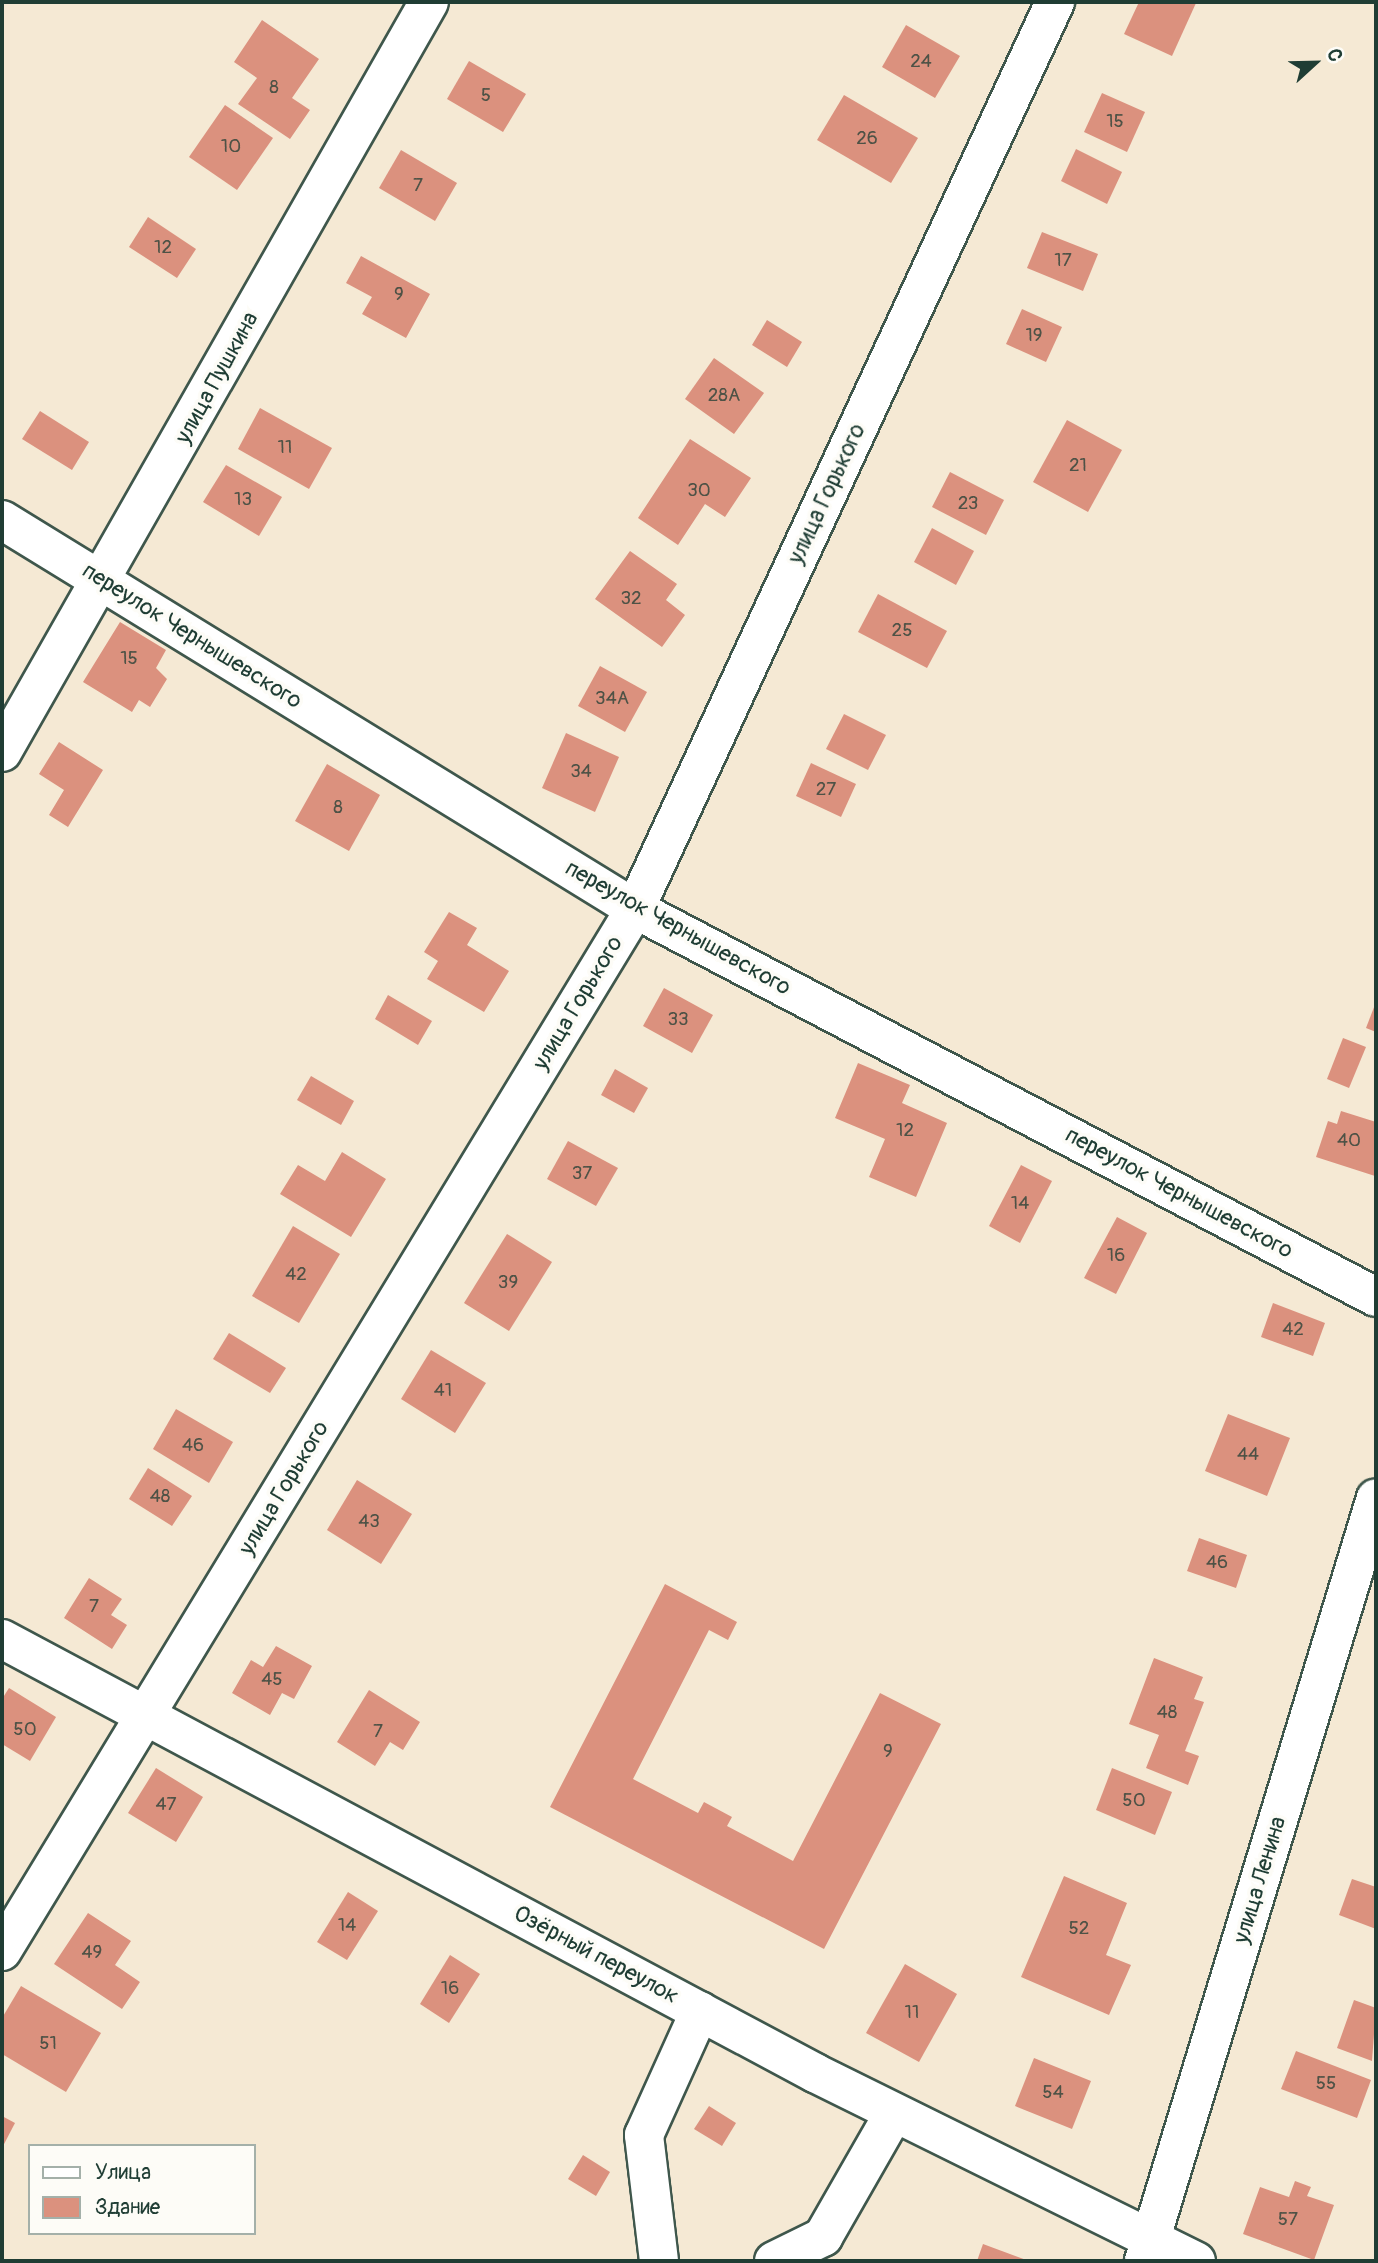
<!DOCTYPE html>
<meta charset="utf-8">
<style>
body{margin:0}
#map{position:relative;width:1378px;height:2263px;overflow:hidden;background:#f5e9d4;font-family:Pangolin,sans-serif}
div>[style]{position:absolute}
.building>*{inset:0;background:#db917e}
.roads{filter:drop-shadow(2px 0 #3f574c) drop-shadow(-2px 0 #3f574c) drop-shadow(0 2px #3f574c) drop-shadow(0 -2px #3f574c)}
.minor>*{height:38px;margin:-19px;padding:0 19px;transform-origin:19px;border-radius:19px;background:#fff}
span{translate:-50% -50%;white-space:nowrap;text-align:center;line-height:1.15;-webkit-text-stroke:7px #fdfcf7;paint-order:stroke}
.number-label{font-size:19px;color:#4e5246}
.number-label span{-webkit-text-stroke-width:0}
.street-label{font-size:23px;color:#1f3d34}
.frame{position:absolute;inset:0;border:4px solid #1f3d34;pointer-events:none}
.legend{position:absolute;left:28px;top:2144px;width:228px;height:91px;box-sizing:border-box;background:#fdfcf7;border:2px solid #a4b0a9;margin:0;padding:9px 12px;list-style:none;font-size:21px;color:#1f3d34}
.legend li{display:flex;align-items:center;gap:14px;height:35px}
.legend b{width:35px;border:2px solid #a4b0a9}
.north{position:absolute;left:1280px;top:28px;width:70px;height:70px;-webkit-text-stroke:5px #fdfcf7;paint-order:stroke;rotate:68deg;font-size:19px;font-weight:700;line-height:28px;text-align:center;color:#1f3d34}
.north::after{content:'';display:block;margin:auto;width:24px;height:32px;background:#1f3d34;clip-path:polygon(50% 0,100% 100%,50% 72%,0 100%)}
</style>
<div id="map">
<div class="building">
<div style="clip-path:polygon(1139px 2px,1196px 3px,1172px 56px,1124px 34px)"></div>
<div style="clip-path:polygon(262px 20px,319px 59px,292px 98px,310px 110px,290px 139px,238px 104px,257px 78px,234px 62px)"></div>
<div style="clip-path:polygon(906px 25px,960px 56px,935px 98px,882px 67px)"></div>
<div style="clip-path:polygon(469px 61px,526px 94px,503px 132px,447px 99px)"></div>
<div style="clip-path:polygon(1102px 93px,1145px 112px,1127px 152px,1084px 132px)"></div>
<div style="clip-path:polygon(844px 95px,918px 138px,891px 183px,817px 140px)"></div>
<div style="clip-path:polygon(225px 105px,273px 138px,237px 190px,189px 157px)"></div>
<div style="clip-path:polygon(1076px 149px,1122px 172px,1107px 204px,1061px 181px)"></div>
<div style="clip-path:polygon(401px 150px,457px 183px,435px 221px,379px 188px)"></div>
<div style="clip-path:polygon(148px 217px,196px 249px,177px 278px,129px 247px)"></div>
<div style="clip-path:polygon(1042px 232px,1098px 254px,1083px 291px,1027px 268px)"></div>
<div style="clip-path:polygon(361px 256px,430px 294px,406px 338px,362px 314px,372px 297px,346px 283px)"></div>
<div style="clip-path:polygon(1022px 309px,1062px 327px,1046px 362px,1006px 344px)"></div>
<div style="clip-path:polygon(767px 320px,802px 342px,787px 367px,752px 345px)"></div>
<div style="clip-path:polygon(714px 358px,764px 393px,734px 434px,685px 399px)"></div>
<div style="clip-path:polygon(260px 408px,332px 448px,309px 489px,238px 449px)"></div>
<div style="clip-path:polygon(40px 411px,89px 442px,72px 470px,22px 439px)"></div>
<div style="clip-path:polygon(1067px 420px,1122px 450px,1088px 512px,1033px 482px)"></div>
<div style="clip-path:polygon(690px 439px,751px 478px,725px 517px,705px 504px,678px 545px,638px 518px)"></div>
<div style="clip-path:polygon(226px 465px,282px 497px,259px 536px,203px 502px)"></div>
<div style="clip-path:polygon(950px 472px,1004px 500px,986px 535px,932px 507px)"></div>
<div style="clip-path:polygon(932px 528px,974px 551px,956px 585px,914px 562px)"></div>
<div style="clip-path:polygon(630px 551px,677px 584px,666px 600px,685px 615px,662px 647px,595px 599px)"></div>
<div style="clip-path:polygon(878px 594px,947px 631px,927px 668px,858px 632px)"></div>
<div style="clip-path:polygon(120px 622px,166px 650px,156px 668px,167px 679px,150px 707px,139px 700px,132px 712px,83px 682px)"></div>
<div style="clip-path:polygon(600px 666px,647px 692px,625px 732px,578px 706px)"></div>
<div style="clip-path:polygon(844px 714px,886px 735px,868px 770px,826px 749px)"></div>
<div style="clip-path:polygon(566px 733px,619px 757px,595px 812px,542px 788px)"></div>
<div style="clip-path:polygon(59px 742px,103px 770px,68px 827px,49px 815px,64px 790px,39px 774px)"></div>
<div style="clip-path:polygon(811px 763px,856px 784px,841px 817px,796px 796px)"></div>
<div style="clip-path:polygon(327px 764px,380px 795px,349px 851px,295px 821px)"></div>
<div style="clip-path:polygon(449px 912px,477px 928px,467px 945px,509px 971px,484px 1012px,427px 979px,438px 961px,424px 952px)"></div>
<div style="clip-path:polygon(664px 988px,713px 1015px,692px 1053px,643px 1026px)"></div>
<div style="clip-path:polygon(388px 995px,432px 1021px,418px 1045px,375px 1019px)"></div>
<div style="clip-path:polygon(1376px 1002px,1376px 1032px,1366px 1028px)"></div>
<div style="clip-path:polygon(1343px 1038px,1366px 1047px,1349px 1088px,1327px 1079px)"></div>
<div style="clip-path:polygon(858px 1063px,910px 1085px,902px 1103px,947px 1123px,916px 1197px,869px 1177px,885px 1139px,835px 1118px)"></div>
<div style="clip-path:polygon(615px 1069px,648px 1088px,634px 1113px,601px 1095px)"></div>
<div style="clip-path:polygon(311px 1076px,354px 1101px,341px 1125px,297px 1100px)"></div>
<div style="clip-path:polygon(1341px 1111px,1376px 1122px,1375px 1176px,1316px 1157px,1328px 1121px,1337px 1124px)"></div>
<div style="clip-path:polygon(568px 1141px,618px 1168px,596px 1206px,547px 1179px)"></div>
<div style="clip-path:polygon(342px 1152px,386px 1179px,351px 1237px,280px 1194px,298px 1165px,325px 1181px)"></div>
<div style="clip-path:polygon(1021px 1165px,1052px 1181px,1020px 1243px,989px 1226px)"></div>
<div style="clip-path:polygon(1117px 1217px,1147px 1233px,1116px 1294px,1084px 1278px)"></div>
<div style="clip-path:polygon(293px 1226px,340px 1254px,299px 1323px,252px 1296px)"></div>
<div style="clip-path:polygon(507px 1234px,552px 1262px,509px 1331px,464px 1303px)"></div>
<div style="clip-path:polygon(1273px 1303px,1325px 1323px,1313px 1356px,1261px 1337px)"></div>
<div style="clip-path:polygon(229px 1333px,286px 1368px,270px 1393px,213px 1359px)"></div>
<div style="clip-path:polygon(431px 1350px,486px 1383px,455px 1433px,401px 1399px)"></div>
<div style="clip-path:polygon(176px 1409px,233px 1442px,209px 1483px,153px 1449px)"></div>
<div style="clip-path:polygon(1228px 1414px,1290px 1438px,1267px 1496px,1205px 1471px)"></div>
<div style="clip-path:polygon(148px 1468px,192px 1496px,172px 1526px,129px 1499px)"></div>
<div style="clip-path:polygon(357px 1480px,412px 1514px,381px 1564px,327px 1530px)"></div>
<div style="clip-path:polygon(1199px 1538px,1247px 1555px,1236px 1588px,1187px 1571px)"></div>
<div style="clip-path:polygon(89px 1578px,122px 1599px,111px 1615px,127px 1625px,112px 1649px,64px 1618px)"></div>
<div style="clip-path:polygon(665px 1584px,737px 1622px,728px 1640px,709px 1630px,633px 1779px,698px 1813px,704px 1802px,732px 1817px,727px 1826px,793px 1861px,880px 1693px,941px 1724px,824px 1949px,550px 1807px)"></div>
<div style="clip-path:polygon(276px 1646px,312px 1666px,294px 1699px,282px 1693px,270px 1715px,232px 1693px,251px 1660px,263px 1667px)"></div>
<div style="clip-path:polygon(1154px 1658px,1203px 1677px,1194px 1699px,1204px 1702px,1185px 1751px,1199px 1756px,1188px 1785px,1146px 1768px,1159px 1735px,1129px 1724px)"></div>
<div style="clip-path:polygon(9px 1688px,56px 1717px,30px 1761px,2px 1744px,2px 1699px)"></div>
<div style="clip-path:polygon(369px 1690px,420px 1722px,403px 1750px,390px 1742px,375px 1766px,337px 1742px)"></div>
<div style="clip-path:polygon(156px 1768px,203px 1797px,176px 1842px,128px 1813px)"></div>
<div style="clip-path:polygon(1112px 1768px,1172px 1792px,1155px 1835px,1096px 1810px)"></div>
<div style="clip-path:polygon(1064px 1876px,1127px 1903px,1106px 1955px,1131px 1965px,1109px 2015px,1021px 1977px)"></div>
<div style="clip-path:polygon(1352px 1879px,1376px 1887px,1376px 1929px,1339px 1915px)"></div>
<div style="clip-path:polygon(348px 1892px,378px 1911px,347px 1960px,317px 1942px)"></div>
<div style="clip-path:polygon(88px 1913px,131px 1941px,115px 1965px,140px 1982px,122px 2009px,54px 1964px)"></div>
<div style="clip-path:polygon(450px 1955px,480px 1974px,449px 2023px,420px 2004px)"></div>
<div style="clip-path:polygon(905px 1964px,957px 1994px,919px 2062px,866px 2033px)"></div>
<div style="clip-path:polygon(21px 1986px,101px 2033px,66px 2092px,2px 2054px,2px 2018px)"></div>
<div style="clip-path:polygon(1354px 2000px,1376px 2008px,1372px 2061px,1337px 2048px)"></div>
<div style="clip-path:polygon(1296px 2051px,1371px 2080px,1357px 2118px,1281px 2089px)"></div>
<div style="clip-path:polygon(1034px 2058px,1091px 2081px,1072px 2129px,1015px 2106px)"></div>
<div style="clip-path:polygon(709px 2106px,736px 2123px,722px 2146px,694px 2129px)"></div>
<div style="clip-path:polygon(2px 2116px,15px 2123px,2px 2148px)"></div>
<div style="clip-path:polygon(583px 2155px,610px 2172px,596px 2196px,568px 2179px)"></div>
<div style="clip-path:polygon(1295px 2181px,1311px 2187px,1307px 2196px,1334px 2205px,1314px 2260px,1243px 2234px,1260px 2187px,1289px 2197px)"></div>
<div style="clip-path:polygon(983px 2244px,1029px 2261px,977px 2261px)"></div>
</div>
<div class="roads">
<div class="minor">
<div style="left:2px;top:520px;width:743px;rotate:31.57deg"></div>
<div style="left:635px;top:909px;width:836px;rotate:27.64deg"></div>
<div style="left:2px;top:752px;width:863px;rotate:-60.35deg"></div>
<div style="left:2px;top:1639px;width:922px;rotate:28.09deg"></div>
<div style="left:815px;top:2073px;width:425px;rotate:26.3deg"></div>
<div style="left:2px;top:1951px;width:1219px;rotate:-58.72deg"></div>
<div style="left:635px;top:909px;width:1000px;rotate:-65.15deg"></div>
<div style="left:659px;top:2261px;width:127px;rotate:-96.8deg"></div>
<div style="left:644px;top:2135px;width:136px;rotate:-65.7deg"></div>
<div style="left:774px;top:2261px;width:55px;rotate:-26.1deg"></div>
<div style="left:823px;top:2237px;width:143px;rotate:-60.2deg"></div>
<div style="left:1144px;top:2261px;width:797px;rotate:-73.09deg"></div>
</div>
</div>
<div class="number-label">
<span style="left:921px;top:62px">24</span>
<span style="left:274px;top:88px">8</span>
<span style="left:486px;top:96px">5</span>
<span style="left:1115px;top:122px">15</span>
<span style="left:867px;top:139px">26</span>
<span style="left:231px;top:147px">10</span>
<span style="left:418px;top:186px">7</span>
<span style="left:163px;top:248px">12</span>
<span style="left:1063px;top:261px">17</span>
<span style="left:399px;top:295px">9</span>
<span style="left:1034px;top:336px">19</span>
<span style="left:724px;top:396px">28А</span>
<span style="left:285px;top:448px">11</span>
<span style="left:1078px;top:466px">21</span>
<span style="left:699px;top:491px">30</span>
<span style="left:243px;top:500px">13</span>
<span style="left:968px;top:504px">23</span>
<span style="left:631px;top:599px">32</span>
<span style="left:902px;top:631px">25</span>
<span style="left:129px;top:659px">15</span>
<span style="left:612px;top:699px">34А</span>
<span style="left:581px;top:772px">34</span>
<span style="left:826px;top:790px">27</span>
<span style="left:338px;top:808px">8</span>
<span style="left:678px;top:1020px">33</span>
<span style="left:905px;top:1131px">12</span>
<span style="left:1349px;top:1141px">40</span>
<span style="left:582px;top:1174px">37</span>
<span style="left:1020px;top:1204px">14</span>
<span style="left:1116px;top:1256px">16</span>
<span style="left:296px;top:1275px">42</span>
<span style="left:508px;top:1283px">39</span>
<span style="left:1293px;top:1330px">42</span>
<span style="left:443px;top:1391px">41</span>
<span style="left:193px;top:1446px">46</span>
<span style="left:1248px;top:1455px">44</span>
<span style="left:160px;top:1497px">48</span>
<span style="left:369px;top:1522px">43</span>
<span style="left:1217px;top:1563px">46</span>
<span style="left:94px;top:1607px">7</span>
<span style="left:272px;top:1680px">45</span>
<span style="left:1167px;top:1713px">48</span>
<span style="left:25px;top:1730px">50</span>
<span style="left:378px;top:1732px">7</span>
<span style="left:888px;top:1752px">9</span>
<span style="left:1134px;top:1801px">50</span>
<span style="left:166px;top:1805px">47</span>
<span style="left:347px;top:1926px">14</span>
<span style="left:1079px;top:1929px">52</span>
<span style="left:92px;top:1953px">49</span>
<span style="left:450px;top:1989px">16</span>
<span style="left:912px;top:2013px">11</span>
<span style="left:48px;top:2044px">51</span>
<span style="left:1326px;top:2084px">55</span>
<span style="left:1053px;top:2093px">54</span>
<span style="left:1288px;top:2220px">57</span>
</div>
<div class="street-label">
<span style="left:217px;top:378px;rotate:-61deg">улица Пушкина</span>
<span style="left:827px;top:494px;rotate:-65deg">улица Горького</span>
<span style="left:192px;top:636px;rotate:32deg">переулок Чернышевского</span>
<span style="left:678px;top:928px;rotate:29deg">переулок Чернышевского</span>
<span style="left:578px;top:1003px;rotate:-59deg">улица Горького</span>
<span style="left:1179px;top:1193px;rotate:28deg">переулок Чернышевского</span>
<span style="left:284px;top:1488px;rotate:-59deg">улица Горького</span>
<span style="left:1260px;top:1880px;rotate:-73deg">улица Ленина</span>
<span style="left:596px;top:1955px;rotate:28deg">Озёрный переулок</span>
</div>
<div class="frame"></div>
<ul class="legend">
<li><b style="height:9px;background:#fff"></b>Улица</li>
<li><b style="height:19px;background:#db917e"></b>Здание</li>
</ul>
<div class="north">С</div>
</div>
